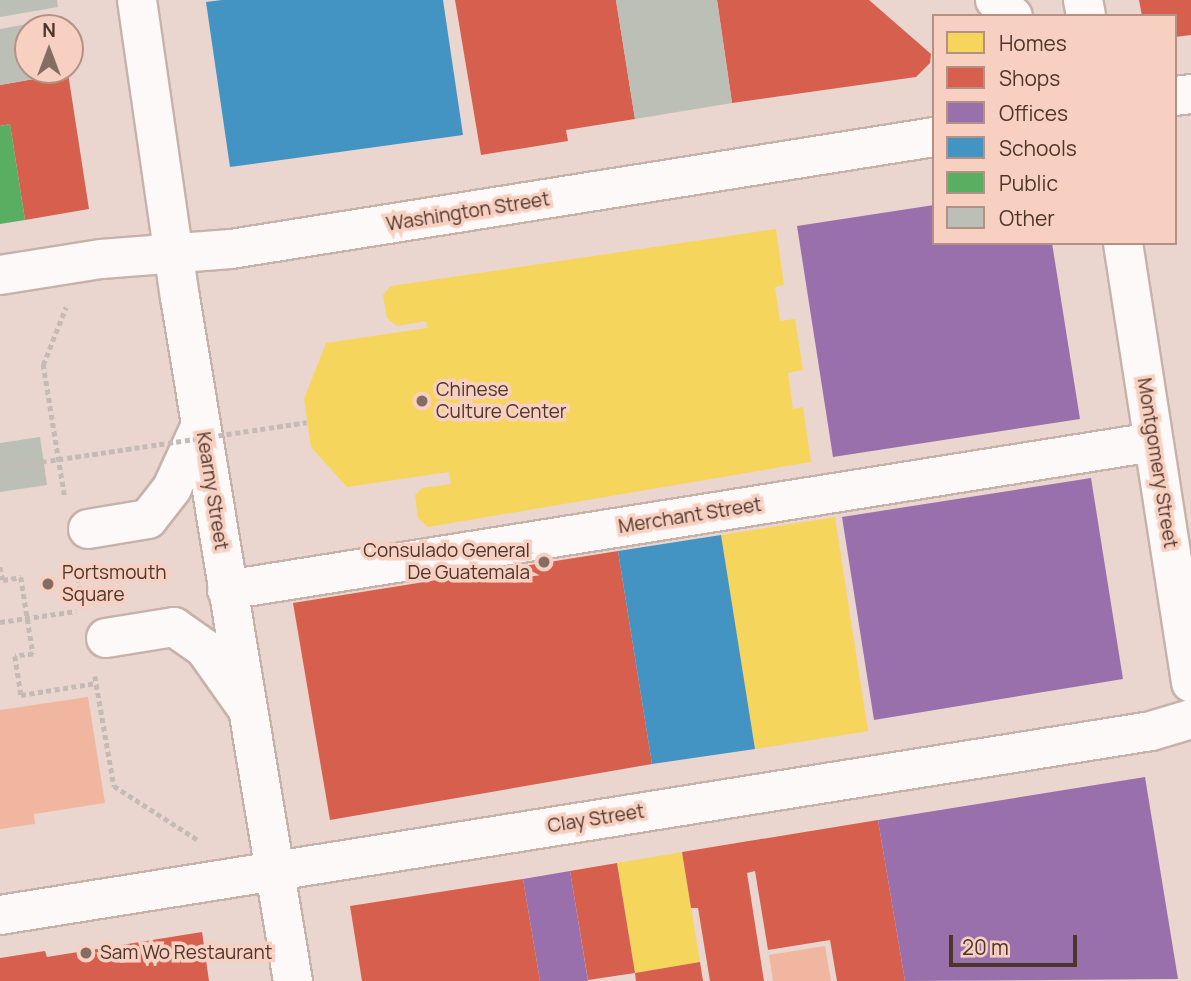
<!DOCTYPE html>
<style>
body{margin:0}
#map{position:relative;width:1191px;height:981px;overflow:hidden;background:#ead6ce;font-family:Manrope,sans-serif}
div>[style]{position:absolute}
.green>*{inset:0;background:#f0b6a0}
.homes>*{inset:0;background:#f6d55c}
.shops>*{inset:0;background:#d6604d}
.offices>*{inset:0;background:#9970ab}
.schools>*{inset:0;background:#4393c3}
.public>*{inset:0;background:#5aae61}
.building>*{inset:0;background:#bcbfb5}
.path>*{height:4.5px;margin-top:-2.25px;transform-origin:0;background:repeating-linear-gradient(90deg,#c5bbb6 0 5px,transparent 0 8.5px)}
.roads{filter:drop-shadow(2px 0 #c7b2aa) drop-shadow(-2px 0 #c7b2aa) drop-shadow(0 2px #c7b2aa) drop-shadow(0 -2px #c7b2aa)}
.minor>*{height:38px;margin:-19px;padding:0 19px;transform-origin:19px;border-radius:19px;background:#fcf9f8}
.major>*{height:38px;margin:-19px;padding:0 19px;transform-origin:19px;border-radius:19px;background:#fcf9f8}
.path-bridge>*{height:4.5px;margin-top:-2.25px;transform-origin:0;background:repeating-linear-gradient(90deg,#c5bbb6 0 5px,transparent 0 8.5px)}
.dots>*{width:19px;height:19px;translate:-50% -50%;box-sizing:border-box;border:4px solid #f7d0c1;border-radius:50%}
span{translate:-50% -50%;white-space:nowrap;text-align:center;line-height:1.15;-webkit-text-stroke:7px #f7d0c1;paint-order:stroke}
.street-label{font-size:19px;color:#4e352b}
.poi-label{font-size:19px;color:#4e352b}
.left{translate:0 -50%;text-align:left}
.right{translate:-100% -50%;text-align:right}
.legend{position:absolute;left:932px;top:14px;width:245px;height:231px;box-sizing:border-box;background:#f7d0c1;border:2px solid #b39285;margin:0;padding:9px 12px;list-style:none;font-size:21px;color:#4e352b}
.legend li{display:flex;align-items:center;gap:14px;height:35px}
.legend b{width:35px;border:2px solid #b39285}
.north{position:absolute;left:14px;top:14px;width:70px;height:70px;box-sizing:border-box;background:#f7d0c1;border:2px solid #b39285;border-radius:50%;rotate:0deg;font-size:19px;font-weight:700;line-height:28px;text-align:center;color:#4e352b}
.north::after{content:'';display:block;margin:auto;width:24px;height:32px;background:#856d64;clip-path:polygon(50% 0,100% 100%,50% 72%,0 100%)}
.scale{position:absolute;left:949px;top:935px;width:128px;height:32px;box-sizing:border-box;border:4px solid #4e352b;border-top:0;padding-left:9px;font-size:21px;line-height:24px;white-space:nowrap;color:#4e352b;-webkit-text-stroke:5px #f7d0c1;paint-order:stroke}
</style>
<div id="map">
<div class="green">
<div style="clip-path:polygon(88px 697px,105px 803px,34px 814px,35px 824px,0 829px,0 710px)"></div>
<div style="clip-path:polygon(825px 946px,831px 981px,773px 981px,769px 955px)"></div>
</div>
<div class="homes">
<div style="clip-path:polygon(776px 229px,784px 285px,775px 287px,780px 321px,795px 319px,803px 370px,788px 373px,793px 409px,803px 407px,811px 462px,428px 527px,418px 518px,415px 495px,422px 488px,451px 484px,449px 472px,347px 487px,311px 447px,304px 399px,326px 343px,427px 328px,426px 321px,397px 326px,387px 318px,383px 295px,391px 286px)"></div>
<div style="clip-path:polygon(835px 517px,868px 731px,755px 749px,721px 535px)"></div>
<div style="clip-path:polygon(682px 852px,700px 962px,635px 973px,617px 863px)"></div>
</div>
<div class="shops">
<div style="clip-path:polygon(455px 0,616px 0,635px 119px,566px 130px,568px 141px,481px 155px)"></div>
<div style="clip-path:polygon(717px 0,869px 0,931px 54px,930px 63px,916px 77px,732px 103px)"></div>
<div style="clip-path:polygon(1139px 0,1191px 0,1191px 35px,1175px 37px,1175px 16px,1142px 16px)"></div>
<div style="clip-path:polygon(68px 73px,89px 209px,25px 220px,10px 124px,0 126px,0 85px)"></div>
<div style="clip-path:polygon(618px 551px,652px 764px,330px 820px,293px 603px)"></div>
<div style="clip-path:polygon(878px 820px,905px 981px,837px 981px,830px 940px,768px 950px,755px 871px,747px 873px,764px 981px,710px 981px,698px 908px,691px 908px,682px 852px)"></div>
<div style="clip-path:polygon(617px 863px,635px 973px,588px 980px,570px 871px)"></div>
<div style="clip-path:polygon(523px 879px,540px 981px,362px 981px,350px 906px)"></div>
<div style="clip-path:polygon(202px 932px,209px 981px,0 981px,0 958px,45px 951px,47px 957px)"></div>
<div style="clip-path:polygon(700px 962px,703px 981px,636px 981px,635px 973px)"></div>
</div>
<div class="offices">
<div style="clip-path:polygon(934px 205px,934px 243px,1052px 243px,1080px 419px,833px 457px,797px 226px)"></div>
<div style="clip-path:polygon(1091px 478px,1123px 679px,874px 720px,842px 517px)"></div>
<div style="clip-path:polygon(1145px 777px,1178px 979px,905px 981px,878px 820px)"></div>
<div style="clip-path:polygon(570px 871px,588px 981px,540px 981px,523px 879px)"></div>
</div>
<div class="schools">
<div style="clip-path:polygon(222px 0,443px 0,463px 135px,230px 167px,206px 2px)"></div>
<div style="clip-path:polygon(721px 535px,755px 749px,652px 764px,618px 551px)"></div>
</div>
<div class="public">
<div style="clip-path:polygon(10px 124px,25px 220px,0 224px,0 126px)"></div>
</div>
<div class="building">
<div style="clip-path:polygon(0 0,57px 0,58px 7px,0 17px)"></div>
<div style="clip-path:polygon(616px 0,717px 0,732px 103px,635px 119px)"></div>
<div style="clip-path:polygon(60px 18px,61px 28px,28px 28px,28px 70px,68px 73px,0 85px,0 29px)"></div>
<div style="clip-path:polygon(40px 437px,47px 485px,0 492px,0 443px)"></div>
</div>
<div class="path">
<div style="left:64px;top:495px;width:132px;rotate:-99.2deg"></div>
<div style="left:43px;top:365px;width:62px;rotate:-68.4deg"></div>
<div style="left:0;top:567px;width:13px;rotate:77deg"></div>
<div style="left:3px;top:580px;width:18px;rotate:-9deg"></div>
<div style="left:21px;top:577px;width:78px;rotate:81.1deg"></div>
<div style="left:33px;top:654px;width:18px;rotate:174deg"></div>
<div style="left:15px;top:656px;width:39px;rotate:81deg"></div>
<div style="left:21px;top:695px;width:76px;rotate:-9.1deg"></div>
<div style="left:77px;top:569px;width:36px;rotate:81deg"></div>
<div style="left:0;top:622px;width:77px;rotate:-8.2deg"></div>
<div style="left:95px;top:676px;width:112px;rotate:80.2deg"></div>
<div style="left:114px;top:786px;width:100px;rotate:32.7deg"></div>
</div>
<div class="roads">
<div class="minor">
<div style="left:1083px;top:0;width:16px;rotate:79deg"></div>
<div style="left:1175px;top:96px;width:16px;rotate:-7deg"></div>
<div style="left:0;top:275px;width:102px;rotate:-9deg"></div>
<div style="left:101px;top:259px;width:130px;rotate:-4.4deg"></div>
<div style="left:231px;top:249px;width:712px;rotate:-9.05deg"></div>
<div style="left:88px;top:529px;width:61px;rotate:-9.5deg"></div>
<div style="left:148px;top:519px;width:39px;rotate:-52deg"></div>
<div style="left:172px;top:488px;width:69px;rotate:-65.3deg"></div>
<div style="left:227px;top:590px;width:938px;rotate:-9.08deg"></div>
<div style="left:106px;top:638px;width:69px;rotate:-9.2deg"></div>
<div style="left:174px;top:627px;width:38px;rotate:35deg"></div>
<div style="left:205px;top:649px;width:71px;rotate:54.7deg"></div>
<div style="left:0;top:915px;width:1166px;rotate:-9.08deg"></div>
<div style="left:1151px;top:731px;width:42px;rotate:-16.7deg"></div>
</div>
<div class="major">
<div style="left:137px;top:0;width:300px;rotate:81.8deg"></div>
<div style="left:180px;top:297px;width:693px;rotate:80.62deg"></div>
<div style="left:995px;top:0;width:24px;rotate:42deg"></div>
<div style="left:1123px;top:243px;width:445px;rotate:81.2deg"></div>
</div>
</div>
<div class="path-bridge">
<div style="left:0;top:468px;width:310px;rotate:-8.5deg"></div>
</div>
<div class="dots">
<div style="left:422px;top:401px;background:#856d64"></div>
<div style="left:544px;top:562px;background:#856d64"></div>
<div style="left:48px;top:584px;background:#856d64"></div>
<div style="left:86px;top:953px;background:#856d64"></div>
</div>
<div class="street-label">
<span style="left:468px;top:212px;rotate:-9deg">Washington Street</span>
<span style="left:1157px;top:463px;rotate:81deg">Montgomery Street</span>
<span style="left:212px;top:491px;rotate:81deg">Kearny Street</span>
<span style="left:690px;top:516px;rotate:-9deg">Merchant Street</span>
<span style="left:596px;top:819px;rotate:-9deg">Clay Street</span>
</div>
<div class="poi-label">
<span class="left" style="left:436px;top:401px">Chinese<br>Culture Center</span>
<span class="right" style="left:530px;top:562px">Consulado General<br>De Guatemala</span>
<span class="left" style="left:62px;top:584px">Portsmouth<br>Square</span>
<span class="left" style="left:100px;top:953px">Sam Wo Restaurant</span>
</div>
<ul class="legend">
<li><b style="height:19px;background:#f6d55c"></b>Homes</li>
<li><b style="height:19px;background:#d6604d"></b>Shops</li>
<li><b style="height:19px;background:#9970ab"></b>Offices</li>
<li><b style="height:19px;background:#4393c3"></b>Schools</li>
<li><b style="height:19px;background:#5aae61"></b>Public</li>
<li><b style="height:19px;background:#bcbfb5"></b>Other</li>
</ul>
<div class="north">N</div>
<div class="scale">20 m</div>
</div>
